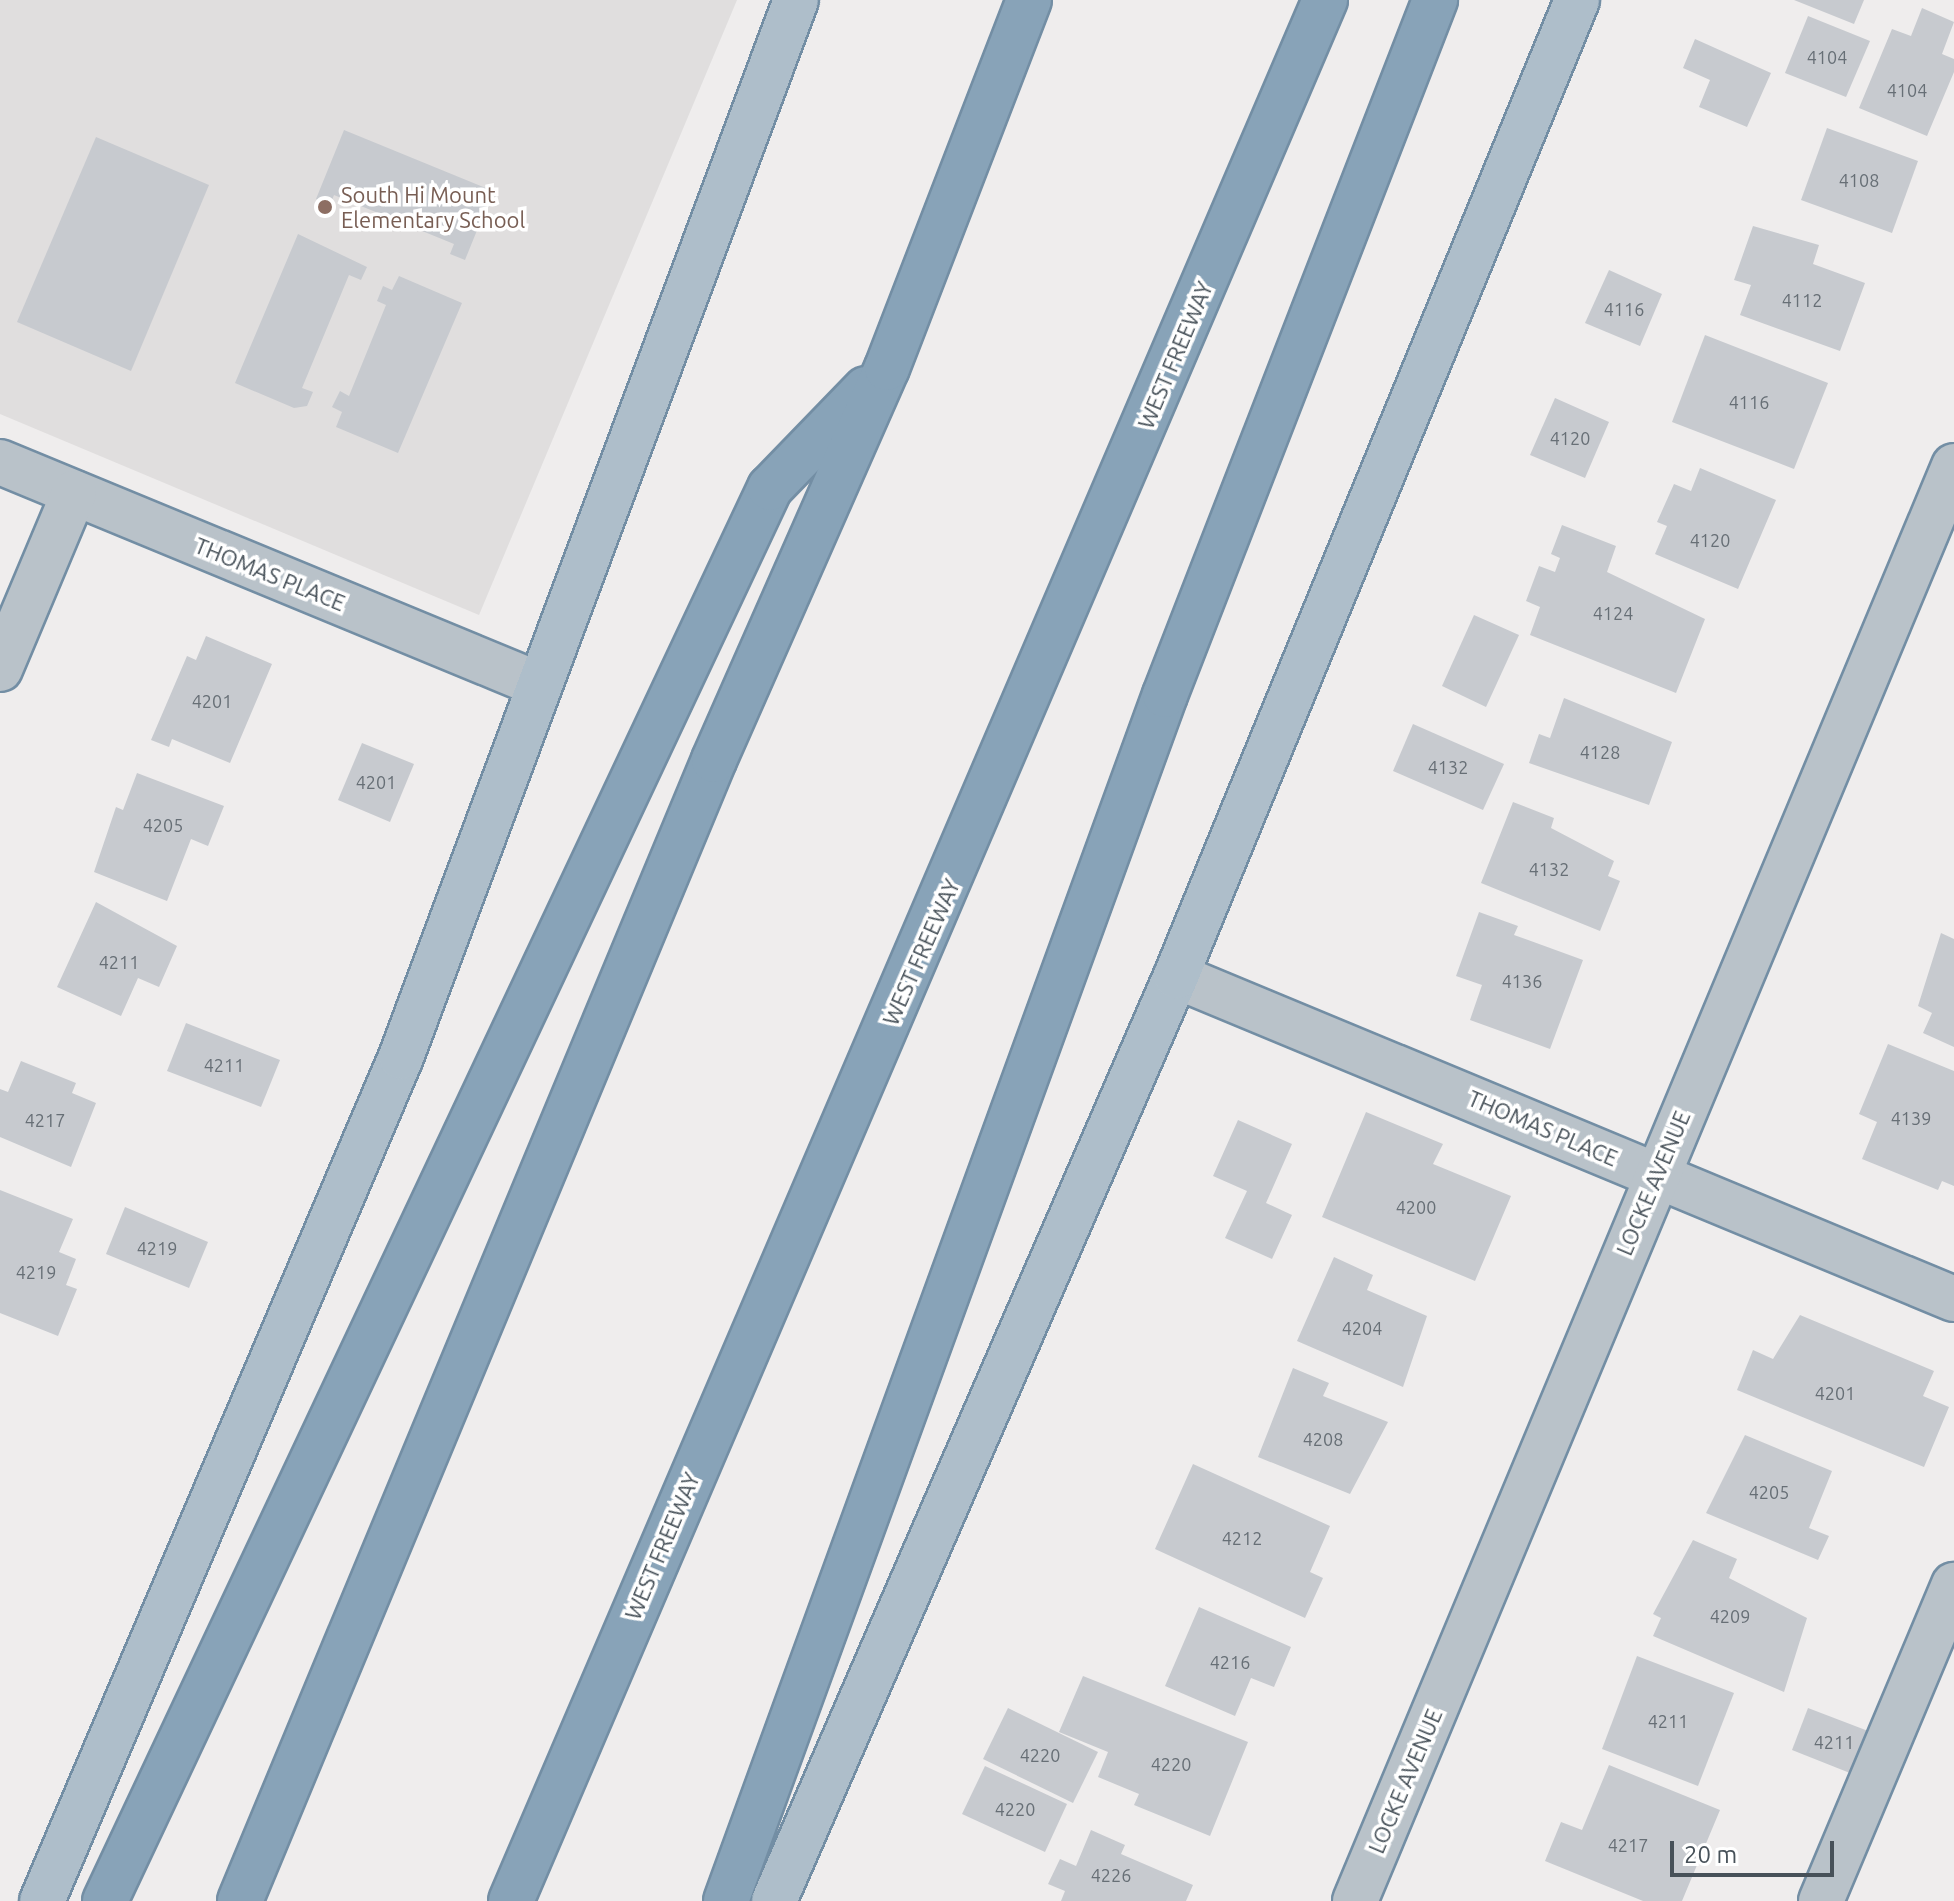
<!DOCTYPE html>
<style>
body{margin:0}
#map{position:relative;width:1954px;height:1901px;overflow:hidden;background:#efeded;font-family:Ubuntu,sans-serif}
div>[style]{position:absolute}
.education>*{inset:0;background:#e0dede}
.building>*{inset:0;background:#c7cacf}
.roads{filter:drop-shadow(2px 0 #738ea4) drop-shadow(-2px 0 #738ea4) drop-shadow(0 2px #738ea4) drop-shadow(0 -2px #738ea4)}
.minor>*{height:44px;margin:-22px;padding:0 22px;transform-origin:22px;border-radius:22px;background:#b9c2c9}
.major>*{height:44px;margin:-22px;padding:0 22px;transform-origin:22px;border-radius:22px;background:#aebeca}
.highway>*{height:44px;margin:-22px;padding:0 22px;transform-origin:22px;border-radius:22px;background:#88a3b8}
.dots>*{width:22px;height:22px;translate:-50% -50%;box-sizing:border-box;border:4px solid #fff;border-radius:50%}
span{translate:-50% -50%;white-space:nowrap;text-align:center;line-height:1.15;-webkit-text-stroke:7px #fff;paint-order:stroke}
.number-label{font-size:18px;color:#676f76}
.number-label span{-webkit-text-stroke-width:0}
.education-label{font-size:22px;color:#785e54}
.left{translate:0 -50%;text-align:left}
.street-label{font-size:22px;color:#475159}
.scale{position:absolute;left:1670px;top:1841px;width:164px;height:36px;box-sizing:border-box;border:4px solid #475159;border-top:0;padding-left:10px;font-size:24px;line-height:28px;white-space:nowrap;color:#475159;-webkit-text-stroke:6px #fff;paint-order:stroke}
</style>
<div id="map">
<div class="education">
<div style="clip-path:polygon(0 0,737px 0,479px 615px,0 414px)"></div>
</div>
<div class="building">
<div style="clip-path:polygon(1794px 0,1864px 0,1854px 24px)"></div>
<div style="clip-path:polygon(1922px 8px,1954px 22px,1942px 54px,1954px 59px,1954px 72px,1927px 136px,1859px 108px,1892px 29px,1911px 36px)"></div>
<div style="clip-path:polygon(1808px 16px,1870px 41px,1846px 97px,1785px 73px)"></div>
<div style="clip-path:polygon(1695px 39px,1771px 73px,1747px 127px,1699px 107px,1710px 80px,1683px 68px)"></div>
<div style="clip-path:polygon(1827px 128px,1918px 161px,1892px 233px,1801px 200px)"></div>
<div style="clip-path:polygon(344px 130px,493px 191px,465px 260px,450px 254px,454px 244px,334px 195px,330px 205px,316px 199px)"></div>
<div style="clip-path:polygon(96px 137px,209px 185px,131px 371px,17px 322px)"></div>
<div style="clip-path:polygon(1753px 226px,1819px 245px,1813px 264px,1865px 283px,1840px 351px,1740px 315px,1751px 285px,1734px 280px)"></div>
<div style="clip-path:polygon(298px 234px,367px 267px,361px 280px,349px 275px,302px 388px,313px 392px,307px 406px,294px 408px,235px 383px)"></div>
<div style="clip-path:polygon(1609px 270px,1662px 294px,1640px 346px,1585px 323px)"></div>
<div style="clip-path:polygon(399px 276px,462px 303px,398px 453px,336px 427px,342px 412px,332px 407px,340px 391px,349px 396px,386px 305px,377px 301px,383px 286px,392px 290px)"></div>
<div style="clip-path:polygon(1705px 335px,1828px 383px,1794px 469px,1672px 422px)"></div>
<div style="clip-path:polygon(1555px 398px,1609px 422px,1585px 478px,1530px 455px)"></div>
<div style="clip-path:polygon(1700px 468px,1776px 500px,1738px 589px,1655px 554px,1667px 526px,1657px 522px,1674px 484px,1691px 491px)"></div>
<div style="clip-path:polygon(1562px 525px,1616px 546px,1607px 572px,1705px 619px,1676px 693px,1530px 635px,1540px 607px,1526px 601px,1539px 566px,1555px 572px,1560px 558px,1551px 554px)"></div>
<div style="clip-path:polygon(1474px 615px,1519px 635px,1486px 707px,1442px 686px)"></div>
<div style="clip-path:polygon(206px 636px,272px 664px,230px 763px,172px 739px,169px 747px,151px 740px,187px 656px,196px 660px)"></div>
<div style="clip-path:polygon(1564px 698px,1672px 742px,1649px 805px,1529px 763px,1539px 734px,1550px 738px)"></div>
<div style="clip-path:polygon(1413px 724px,1504px 764px,1483px 810px,1393px 771px)"></div>
<div style="clip-path:polygon(362px 743px,414px 764px,390px 822px,338px 800px)"></div>
<div style="clip-path:polygon(137px 773px,224px 806px,208px 846px,191px 839px,167px 901px,94px 872px,116px 807px,123px 810px)"></div>
<div style="clip-path:polygon(1513px 802px,1554px 818px,1551px 828px,1614px 861px,1608px 876px,1620px 881px,1600px 931px,1481px 883px)"></div>
<div style="clip-path:polygon(96px 902px,177px 946px,159px 987px,138px 978px,121px 1016px,57px 987px)"></div>
<div style="clip-path:polygon(1479px 912px,1518px 926px,1514px 935px,1583px 960px,1550px 1049px,1470px 1020px,1482px 985px,1456px 976px)"></div>
<div style="clip-path:polygon(1941px 933px,1954px 939px,1954px 1047px,1923px 1033px,1932px 1013px,1918px 1006px)"></div>
<div style="clip-path:polygon(186px 1023px,280px 1060px,261px 1107px,167px 1071px)"></div>
<div style="clip-path:polygon(1888px 1044px,1954px 1071px,1954px 1186px,1942px 1181px,1938px 1190px,1862px 1159px,1877px 1122px,1859px 1114px)"></div>
<div style="clip-path:polygon(21px 1061px,76px 1083px,72px 1093px,96px 1103px,71px 1167px,0 1137px,0 1089px,8px 1092px)"></div>
<div style="clip-path:polygon(1366px 1112px,1443px 1144px,1433px 1164px,1511px 1196px,1475px 1281px,1322px 1217px)"></div>
<div style="clip-path:polygon(1238px 1120px,1292px 1144px,1266px 1203px,1292px 1215px,1272px 1259px,1225px 1238px,1247px 1191px,1213px 1176px)"></div>
<div style="clip-path:polygon(0 1190px,73px 1219px,59px 1252px,76px 1259px,66px 1285px,77px 1289px,58px 1336px,0 1313px)"></div>
<div style="clip-path:polygon(125px 1207px,208px 1242px,189px 1288px,106px 1254px)"></div>
<div style="clip-path:polygon(1334px 1257px,1373px 1275px,1367px 1290px,1427px 1316px,1403px 1387px,1297px 1341px)"></div>
<div style="clip-path:polygon(1800px 1315px,1934px 1371px,1923px 1396px,1949px 1407px,1924px 1467px,1737px 1390px,1753px 1350px,1773px 1359px)"></div>
<div style="clip-path:polygon(1293px 1368px,1329px 1383px,1323px 1396px,1388px 1422px,1350px 1494px,1258px 1457px)"></div>
<div style="clip-path:polygon(1745px 1435px,1832px 1471px,1809px 1528px,1829px 1536px,1818px 1560px,1706px 1513px)"></div>
<div style="clip-path:polygon(1193px 1464px,1330px 1526px,1310px 1572px,1323px 1578px,1305px 1618px,1155px 1549px)"></div>
<div style="clip-path:polygon(1693px 1540px,1737px 1559px,1729px 1578px,1807px 1618px,1784px 1692px,1653px 1636px,1661px 1618px,1653px 1614px)"></div>
<div style="clip-path:polygon(1199px 1607px,1291px 1647px,1274px 1687px,1251px 1678px,1235px 1716px,1165px 1686px)"></div>
<div style="clip-path:polygon(1637px 1656px,1734px 1693px,1698px 1786px,1602px 1749px)"></div>
<div style="clip-path:polygon(1083px 1676px,1248px 1742px,1210px 1836px,1134px 1805px,1139px 1794px,1098px 1777px,1108px 1752px,1059px 1732px)"></div>
<div style="clip-path:polygon(1008px 1708px,1098px 1752px,1073px 1803px,983px 1759px)"></div>
<div style="clip-path:polygon(1808px 1708px,1876px 1734px,1860px 1777px,1792px 1750px)"></div>
<div style="clip-path:polygon(1609px 1765px,1720px 1810px,1682px 1901px,1643px 1901px,1545px 1861px,1561px 1822px,1582px 1830px)"></div>
<div style="clip-path:polygon(985px 1766px,1067px 1804px,1045px 1852px,962px 1814px)"></div>
<div style="clip-path:polygon(1091px 1830px,1125px 1845px,1121px 1854px,1193px 1885px,1186px 1901px,1061px 1901px,1065px 1891px,1048px 1884px,1060px 1859px,1076px 1866px)"></div>
</div>
<div class="roads">
<div class="minor">
<div style="left:0;top:462px;width:584px;rotate:22.44deg"></div>
<div style="left:0;top:669px;width:191px;rotate:-67.2deg"></div>
<div style="left:1176px;top:976px;width:842px;rotate:22.55deg"></div>
<div style="left:1355px;top:1901px;width:1555px;rotate:-67.34deg"></div>
<div style="left:1821px;top:1901px;width:343px;rotate:-67.2deg"></div>
</div>
<div class="major">
<div style="left:42px;top:1901px;width:917px;rotate:-66.96deg"></div>
<div style="left:401px;top:1057px;width:1128px;rotate:-69.51deg"></div>
<div style="left:774px;top:1901px;width:1009px;rotate:-66.51deg"></div>
<div style="left:1176px;top:976px;width:1055px;rotate:-67.66deg"></div>
</div>
<div class="highway">
<div style="left:105px;top:1901px;width:1562px;rotate:-64.8deg"></div>
<div style="left:770px;top:488px;width:138px;rotate:-45.9deg"></div>
<div style="left:240px;top:1901px;width:1236px;rotate:-67.44deg"></div>
<div style="left:714px;top:760px;width:428px;rotate:-66.2deg"></div>
<div style="left:887px;top:368px;width:394px;rotate:-68.9deg"></div>
<div style="left:511px;top:1901px;width:2068px;rotate:-66.82deg"></div>
<div style="left:726px;top:1901px;width:1283px;rotate:-70deg"></div>
<div style="left:1165px;top:695px;width:746px;rotate:-68.77deg"></div>
</div>
</div>
<div class="dots">
<div style="left:325px;top:207px;background:#8d6e63"></div>
</div>
<div class="number-label">
<span style="left:1827px;top:57px">4104</span>
<span style="left:1907px;top:90px">4104</span>
<span style="left:1859px;top:180px">4108</span>
<span style="left:1802px;top:300px">4112</span>
<span style="left:1624px;top:309px">4116</span>
<span style="left:1749px;top:402px">4116</span>
<span style="left:1570px;top:438px">4120</span>
<span style="left:1710px;top:540px">4120</span>
<span style="left:1613px;top:613px">4124</span>
<span style="left:212px;top:701px">4201</span>
<span style="left:1600px;top:752px">4128</span>
<span style="left:1448px;top:767px">4132</span>
<span style="left:376px;top:782px">4201</span>
<span style="left:163px;top:825px">4205</span>
<span style="left:1549px;top:869px">4132</span>
<span style="left:119px;top:962px">4211</span>
<span style="left:1522px;top:981px">4136</span>
<span style="left:224px;top:1065px">4211</span>
<span style="left:1911px;top:1118px">4139</span>
<span style="left:45px;top:1120px">4217</span>
<span style="left:1416px;top:1207px">4200</span>
<span style="left:157px;top:1248px">4219</span>
<span style="left:36px;top:1272px">4219</span>
<span style="left:1362px;top:1328px">4204</span>
<span style="left:1835px;top:1393px">4201</span>
<span style="left:1323px;top:1439px">4208</span>
<span style="left:1769px;top:1492px">4205</span>
<span style="left:1242px;top:1538px">4212</span>
<span style="left:1730px;top:1616px">4209</span>
<span style="left:1230px;top:1662px">4216</span>
<span style="left:1668px;top:1721px">4211</span>
<span style="left:1834px;top:1742px">4211</span>
<span style="left:1040px;top:1755px">4220</span>
<span style="left:1171px;top:1764px">4220</span>
<span style="left:1015px;top:1809px">4220</span>
<span style="left:1628px;top:1845px">4217</span>
<span style="left:1111px;top:1875px">4226</span>
</div>
<div class="education-label">
<span class="left" style="left:341px;top:207px">South Hi Mount<br>Elementary School</span>
</div>
<div class="street-label">
<span style="left:1175px;top:355px;rotate:-67deg">WEST FREEWAY</span>
<span style="left:270px;top:574px;rotate:22deg">THOMAS PLACE</span>
<span style="left:921px;top:952px;rotate:-66deg">WEST FREEWAY</span>
<span style="left:1543px;top:1128px;rotate:23deg">THOMAS PLACE</span>
<span style="left:1653px;top:1183px;rotate:-67deg">LOCKE AVENUE</span>
<span style="left:662px;top:1546px;rotate:-67deg">WEST FREEWAY</span>
<span style="left:1405px;top:1781px;rotate:-67deg">LOCKE AVENUE</span>
</div>
<div class="scale">20 m</div>
</div>
